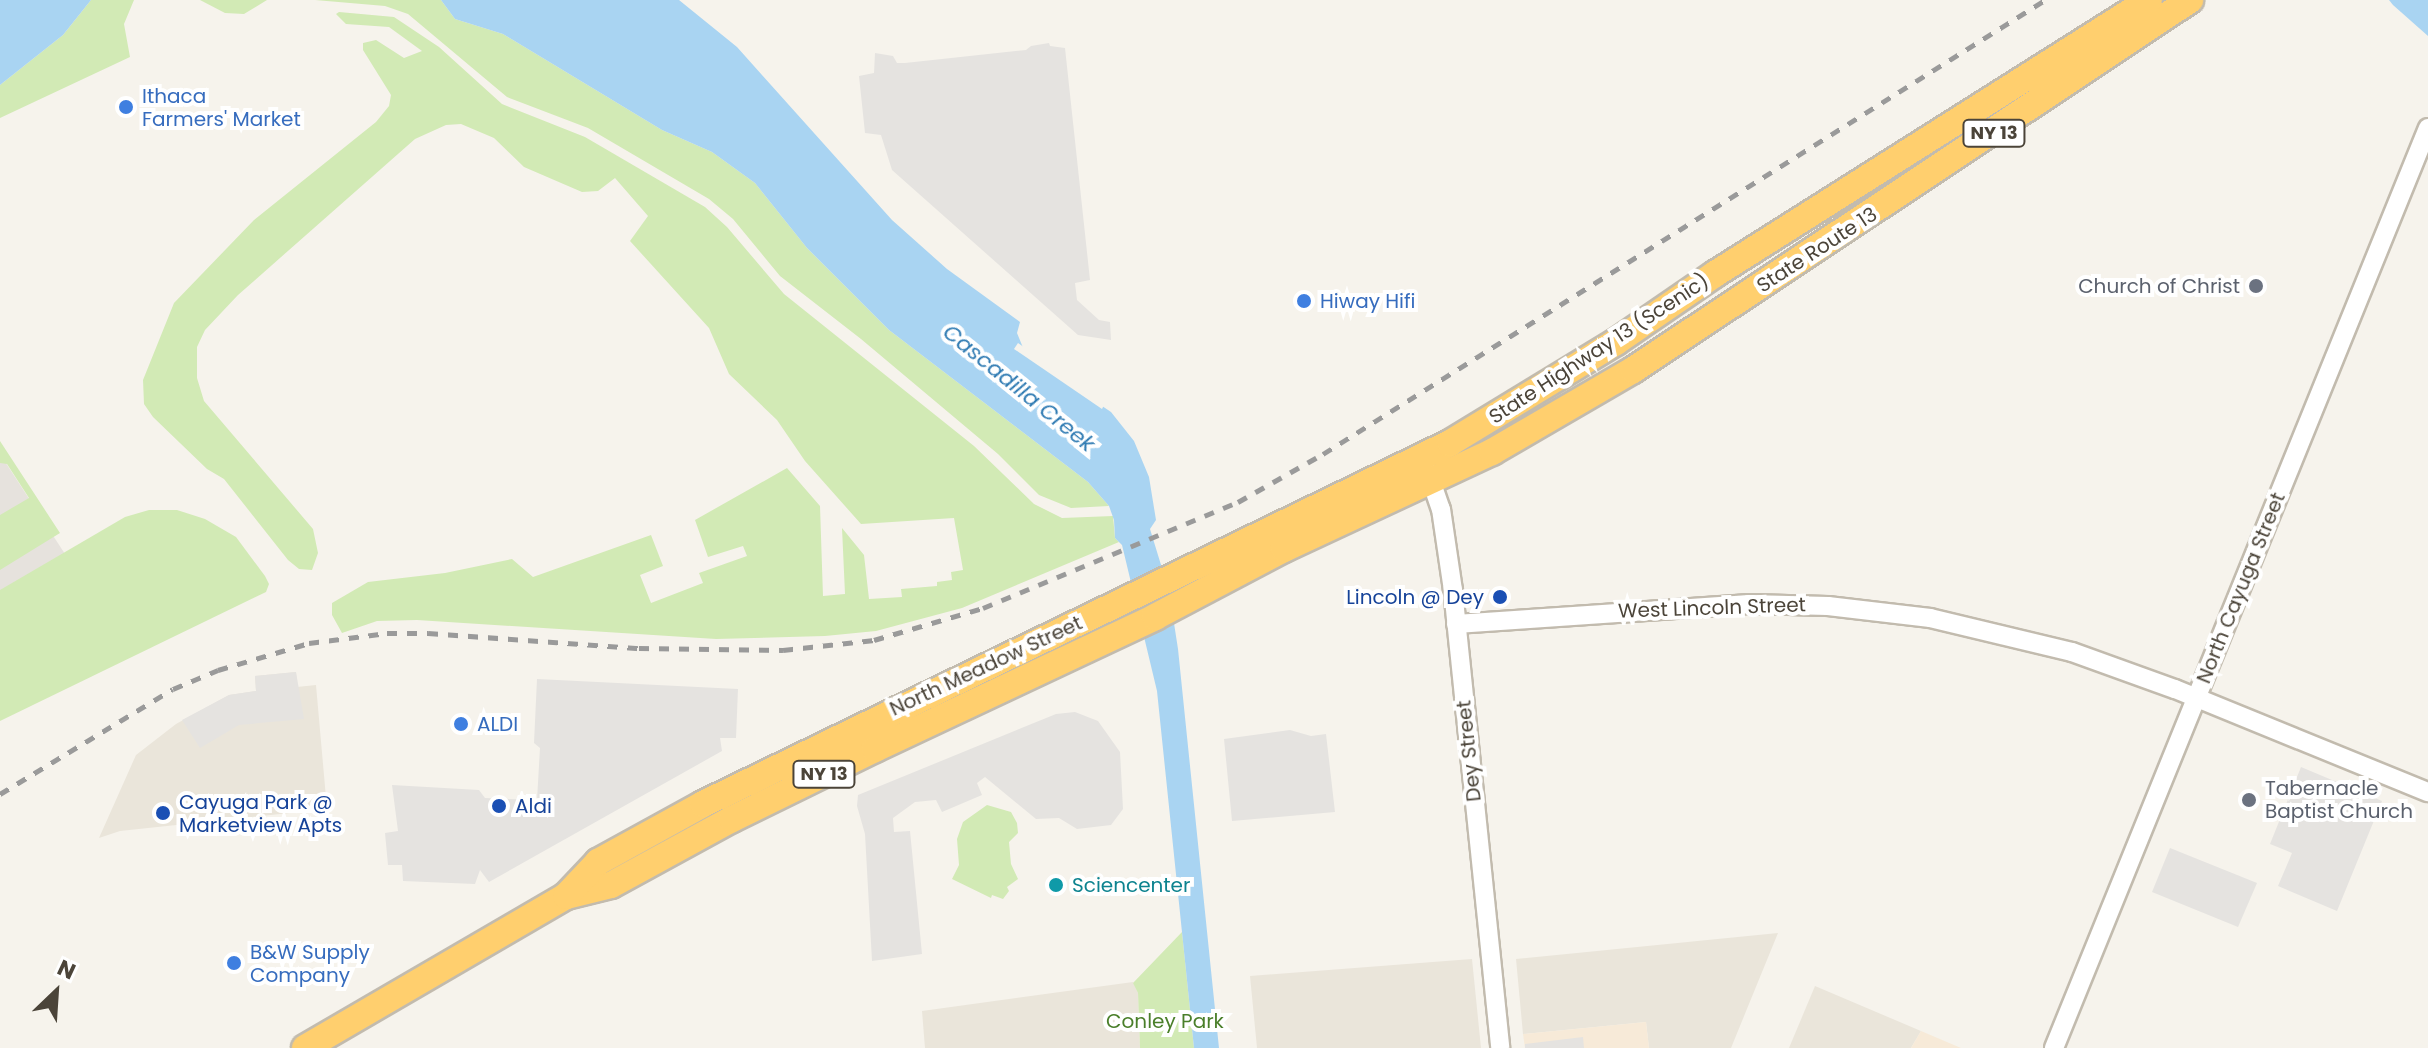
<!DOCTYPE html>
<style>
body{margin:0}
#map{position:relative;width:2428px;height:1048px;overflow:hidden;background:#f6f3ec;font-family:Poppins,sans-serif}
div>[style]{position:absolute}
.residential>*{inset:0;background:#eae5da}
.commercial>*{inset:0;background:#f7ead8}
.industrial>*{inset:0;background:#e6e2dd}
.green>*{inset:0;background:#d2eab5}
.parking>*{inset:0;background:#e5e3e0}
.water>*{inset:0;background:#a9d4f2}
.pier>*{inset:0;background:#f6f3ec}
.roads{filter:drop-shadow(2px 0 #c2bbae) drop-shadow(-2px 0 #c2bbae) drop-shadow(0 2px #c2bbae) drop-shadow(0 -2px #c2bbae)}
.minor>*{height:18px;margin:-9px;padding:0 9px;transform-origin:9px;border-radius:9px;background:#fff}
.highway>*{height:26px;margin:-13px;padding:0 13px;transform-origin:13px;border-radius:13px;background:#ffcf6e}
.rail>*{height:5px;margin-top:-2.5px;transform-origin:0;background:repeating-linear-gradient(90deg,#9a9a9a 0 10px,transparent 0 20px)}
.dots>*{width:22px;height:22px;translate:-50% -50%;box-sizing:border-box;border:4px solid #fff;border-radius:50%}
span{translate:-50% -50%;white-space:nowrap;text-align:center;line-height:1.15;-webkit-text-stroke:8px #fff;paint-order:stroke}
.shield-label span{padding:2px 6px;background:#fff;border:2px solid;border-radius:6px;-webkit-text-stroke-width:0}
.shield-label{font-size:18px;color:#4b4439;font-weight:700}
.shop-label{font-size:20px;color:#366cbe}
.left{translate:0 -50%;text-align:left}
.street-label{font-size:20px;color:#4b4439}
.worship-label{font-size:20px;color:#5b616d}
.right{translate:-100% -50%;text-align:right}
.transit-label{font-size:20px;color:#164399}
.culture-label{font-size:20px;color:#0d838f}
.park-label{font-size:20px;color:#4a7f2a}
.water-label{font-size:22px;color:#2e7ab2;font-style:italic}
.north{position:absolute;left:16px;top:952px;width:80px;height:80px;-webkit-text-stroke:6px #fff;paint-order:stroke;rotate:25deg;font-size:22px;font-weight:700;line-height:32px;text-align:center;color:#4b4439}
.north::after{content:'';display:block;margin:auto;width:28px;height:36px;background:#4b4439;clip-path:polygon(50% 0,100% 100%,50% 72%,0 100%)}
</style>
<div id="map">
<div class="residential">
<div style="clip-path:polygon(296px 672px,297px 687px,316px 685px,327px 809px,120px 831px,99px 838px,136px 755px,176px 724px,229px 695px,256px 691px,255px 676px)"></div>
<div style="clip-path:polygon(1778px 933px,1731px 1048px,1649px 1048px,1646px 1022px,1523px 1034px,1516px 959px)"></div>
<div style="clip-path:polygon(1472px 959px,1481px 1048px,1257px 1048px,1250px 976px)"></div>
<div style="clip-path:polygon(1133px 982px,1138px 993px,1140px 1048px,925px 1048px,922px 1011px)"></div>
<div style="clip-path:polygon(1815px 986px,1921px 1031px,1911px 1048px,1789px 1048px)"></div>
</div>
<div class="commercial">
<div style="clip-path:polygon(1646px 1022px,1649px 1048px,1525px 1048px,1523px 1034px)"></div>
<div style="clip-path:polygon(1921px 1031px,1961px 1048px,1911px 1048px)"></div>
</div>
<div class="industrial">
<div style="clip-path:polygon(0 454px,78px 574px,0 620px)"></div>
</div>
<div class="green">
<div style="clip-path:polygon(91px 0,134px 0,124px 24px,130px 57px,0 118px,0 85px,63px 35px)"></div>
<div style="clip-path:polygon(200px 0,267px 0,244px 14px,225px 13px)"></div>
<div style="clip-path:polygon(315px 0,441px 0,455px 19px,503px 34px,662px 130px,712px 152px,755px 183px,807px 248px,889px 330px,1088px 482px,1109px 506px,1071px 508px,1039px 495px,998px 454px,861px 339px,780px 276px,733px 219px,709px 199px,588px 128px,507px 97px,408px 14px,385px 6px)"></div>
<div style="clip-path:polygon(339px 12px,394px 17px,439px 47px,502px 104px,585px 137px,705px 207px,727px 227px,784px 294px,974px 446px,1034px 504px,1062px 518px,1113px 516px,1115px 538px,1119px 542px,962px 608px,876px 631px,825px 636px,716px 639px,417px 620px,377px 621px,342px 633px,332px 615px,332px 603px,368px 582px,445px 573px,512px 559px,533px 577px,651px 535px,663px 566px,640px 575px,651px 603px,703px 583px,699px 573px,747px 556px,743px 546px,708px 557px,695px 520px,787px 468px,820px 506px,823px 596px,845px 594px,842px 528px,864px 555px,869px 599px,902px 597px,901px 589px,937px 586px,937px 582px,952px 580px,951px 572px,963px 570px,954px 518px,861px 524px,805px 461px,777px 420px,729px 374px,709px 328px,630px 241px,648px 216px,615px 178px,598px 191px,582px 192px,524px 167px,494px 138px,461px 124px,446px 125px,415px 139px,238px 295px,205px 330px,197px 347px,197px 378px,204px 401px,313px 529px,318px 553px,312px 570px,299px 569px,288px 560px,224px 479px,207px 469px,153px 417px,144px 404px,143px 380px,174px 303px,254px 220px,376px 122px,389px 106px,391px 95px,363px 50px,363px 43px,376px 40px,404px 58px,422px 51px,389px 27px,346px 24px,336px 14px)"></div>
<div style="clip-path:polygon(0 441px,60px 533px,0 570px,0 515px,29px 498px,7px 464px,0 463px)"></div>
<div style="clip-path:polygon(149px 510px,177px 510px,205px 519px,236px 537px,265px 576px,269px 584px,266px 592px,0 721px,0 590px,125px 517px)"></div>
<div style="clip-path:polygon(987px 805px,1011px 812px,1017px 823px,1018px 833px,1009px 842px,1011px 864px,1018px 879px,1007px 887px,1009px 891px,1003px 899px,992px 895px,991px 898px,952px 879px,959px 865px,957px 839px,963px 822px)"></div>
<div style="clip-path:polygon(1182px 932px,1194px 1048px,1140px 1048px,1138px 993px,1133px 983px)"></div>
</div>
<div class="parking">
<div style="clip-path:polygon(1049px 43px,1050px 46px,1065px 48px,1090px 280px,1075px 283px,1077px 300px,1099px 320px,1110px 322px,1111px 340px,1078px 335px,892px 170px,881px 135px,865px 133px,859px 76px,874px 73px,875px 53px,893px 56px,897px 63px,905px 63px,1026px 50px,1031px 46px)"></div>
<div style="clip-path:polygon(296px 672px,304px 719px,239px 725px,200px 748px,182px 720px,229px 695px,256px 691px,255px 676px)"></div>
<div style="clip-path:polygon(537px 679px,738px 689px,736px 738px,720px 738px,722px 751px,489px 882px,480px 870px,475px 884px,403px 881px,402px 865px,388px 865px,385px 833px,398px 831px,392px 785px,479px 790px,485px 798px,537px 800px,540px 748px,534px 743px)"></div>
<div style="clip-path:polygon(1075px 712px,1098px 721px,1120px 752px,1123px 809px,1111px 825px,1077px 829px,1059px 818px,1036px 819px,985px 777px,977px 783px,982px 795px,942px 812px,936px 800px,915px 802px,893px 818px,894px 832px,910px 831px,922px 954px,872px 961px,865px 834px,857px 806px,858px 795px,1056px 714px)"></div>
<div style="clip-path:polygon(1290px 730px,1311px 736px,1326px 734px,1335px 812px,1232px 821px,1224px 739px)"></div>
<div style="clip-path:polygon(2301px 767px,2382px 801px,2337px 911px,2278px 886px,2292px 853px,2270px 844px)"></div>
<div style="clip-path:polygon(2170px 848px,2257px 883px,2238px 927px,2152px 892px)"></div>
<div style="clip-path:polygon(1583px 1037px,1584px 1048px,1525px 1048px,1525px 1044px)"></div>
</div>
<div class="water">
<div style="clip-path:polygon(0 0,91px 0,63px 35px,0 85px)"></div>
<div style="clip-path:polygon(441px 0,679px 0,737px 47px,892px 220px,947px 269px,1020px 322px,1017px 333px,1026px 355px,1111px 412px,1134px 441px,1149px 477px,1156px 520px,1150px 529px,1169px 591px,1178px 649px,1219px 1048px,1194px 1048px,1157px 691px,1122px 545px,1115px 538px,1114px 520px,1109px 506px,1088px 482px,889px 330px,807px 248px,755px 183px,712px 152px,662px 130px,503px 34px,455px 19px)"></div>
<div style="clip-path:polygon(2389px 0,2428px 0,2428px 36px,2393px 5px)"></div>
</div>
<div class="pier">
<div style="clip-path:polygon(1018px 343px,1105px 403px,1102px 409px,1014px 349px)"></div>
</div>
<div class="roads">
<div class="minor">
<div style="left:1428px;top:472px;width:39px;rotate:71deg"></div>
<div style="left:1441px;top:509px;width:82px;rotate:81.6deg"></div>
<div style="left:1453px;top:590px;width:460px;rotate:84.1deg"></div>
<div style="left:1456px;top:624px;width:294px;rotate:-3.9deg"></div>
<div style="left:1749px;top:604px;width:79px;rotate:1.5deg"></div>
<div style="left:1828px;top:606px;width:103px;rotate:6.7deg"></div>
<div style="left:1930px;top:618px;width:146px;rotate:13.5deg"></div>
<div style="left:2072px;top:652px;width:109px;rotate:19.8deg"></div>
<div style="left:2175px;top:689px;width:273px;rotate:22.2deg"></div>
<div style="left:2054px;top:1048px;width:993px;rotate:-67.88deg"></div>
</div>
<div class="highway">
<div style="left:566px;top:896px;width:46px;rotate:-13.7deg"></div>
<div style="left:611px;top:885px;width:138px;rotate:-28.6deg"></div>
<div style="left:732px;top:819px;width:159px;rotate:-26.1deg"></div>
<div style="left:875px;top:749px;width:310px;rotate:-25.2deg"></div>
<div style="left:1155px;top:617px;width:146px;rotate:-27.8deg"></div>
<div style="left:1284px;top:549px;width:230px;rotate:-25deg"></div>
<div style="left:1492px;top:452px;width:163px;rotate:-30.2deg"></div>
<div style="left:1633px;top:370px;width:669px;rotate:-33.6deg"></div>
<div style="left:305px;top:1048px;width:302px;rotate:-30.2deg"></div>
<div style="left:566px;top:896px;width:47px;rotate:-46.7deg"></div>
<div style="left:598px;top:862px;width:120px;rotate:-28.9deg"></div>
<div style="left:703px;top:804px;width:830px;rotate:-25.79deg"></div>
<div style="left:1450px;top:443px;width:194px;rotate:-31.3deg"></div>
<div style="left:1616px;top:342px;width:120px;rotate:-34.5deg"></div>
<div style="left:1715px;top:274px;width:513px;rotate:-32.27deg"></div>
</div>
</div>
<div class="rail">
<div style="left:0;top:794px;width:202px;rotate:-31.3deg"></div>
<div style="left:173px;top:689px;width:49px;rotate:-22.9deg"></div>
<div style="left:218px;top:670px;width:95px;rotate:-16.5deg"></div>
<div style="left:309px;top:643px;width:79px;rotate:-7.3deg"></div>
<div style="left:387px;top:633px;width:41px"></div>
<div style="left:428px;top:633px;width:212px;rotate:4.1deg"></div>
<div style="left:639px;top:648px;width:144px;rotate:0.8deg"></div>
<div style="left:783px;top:650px;width:92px;rotate:-6.3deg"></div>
<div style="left:874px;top:640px;width:114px;rotate:-16.4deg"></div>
<div style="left:983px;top:608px;width:276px;rotate:-22.6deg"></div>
<div style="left:1238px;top:502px;width:98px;rotate:-29.5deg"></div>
<div style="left:1323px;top:454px;width:853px;rotate:-32.16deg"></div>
</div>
<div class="dots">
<div style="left:126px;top:107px;background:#3f7fe0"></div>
<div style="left:2256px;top:286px;background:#6b7280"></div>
<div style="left:1304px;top:301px;background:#3f7fe0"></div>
<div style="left:1500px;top:597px;background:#1a4fb4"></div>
<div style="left:461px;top:724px;background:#3f7fe0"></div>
<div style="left:2249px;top:800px;background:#6b7280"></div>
<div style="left:499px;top:806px;background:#1a4fb4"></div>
<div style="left:163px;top:813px;background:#1a4fb4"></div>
<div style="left:1056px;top:885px;background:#0f9aa8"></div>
<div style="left:234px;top:963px;background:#3f7fe0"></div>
</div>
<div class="shield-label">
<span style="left:1994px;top:133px">NY 13</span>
<span style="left:824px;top:774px">NY 13</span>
</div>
<div class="shop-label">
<span class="left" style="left:142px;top:108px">Ithaca<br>Farmers' Market</span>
<span class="left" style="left:1320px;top:301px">Hiway Hifi</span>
<span class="left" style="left:477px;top:724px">ALDI</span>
<span class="left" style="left:250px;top:964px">B&amp;W Supply<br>Company</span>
</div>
<div class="street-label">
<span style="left:1817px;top:250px;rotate:-33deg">State Route 13</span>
<span style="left:1599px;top:349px;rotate:-33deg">State Highway 13 (Scenic)</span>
<span style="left:2241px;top:588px;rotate:-68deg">North Cayuga Street</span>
<span style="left:1712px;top:608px;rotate:-2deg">West Lincoln Street</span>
<span style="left:986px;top:666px;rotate:-25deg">North Meadow Street</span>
<span style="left:1469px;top:751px;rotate:-96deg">Dey Street</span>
</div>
<div class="worship-label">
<span class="right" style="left:2240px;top:286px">Church of Christ</span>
<span class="left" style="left:2265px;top:800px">Tabernacle<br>Baptist Church</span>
</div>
<div class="transit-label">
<span class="right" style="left:1484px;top:597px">Lincoln @ Dey</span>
<span class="left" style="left:179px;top:814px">Cayuga Park @<br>Marketview Apts</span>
<span class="left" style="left:515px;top:806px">Aldi</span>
</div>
<div class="culture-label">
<span class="left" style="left:1072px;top:885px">Sciencenter</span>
</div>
<div class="park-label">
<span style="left:1165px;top:1021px">Conley Park</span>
</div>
<div class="water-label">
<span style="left:1019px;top:388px;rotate:39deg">Cascadilla Creek</span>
</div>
<div class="north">N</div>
</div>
